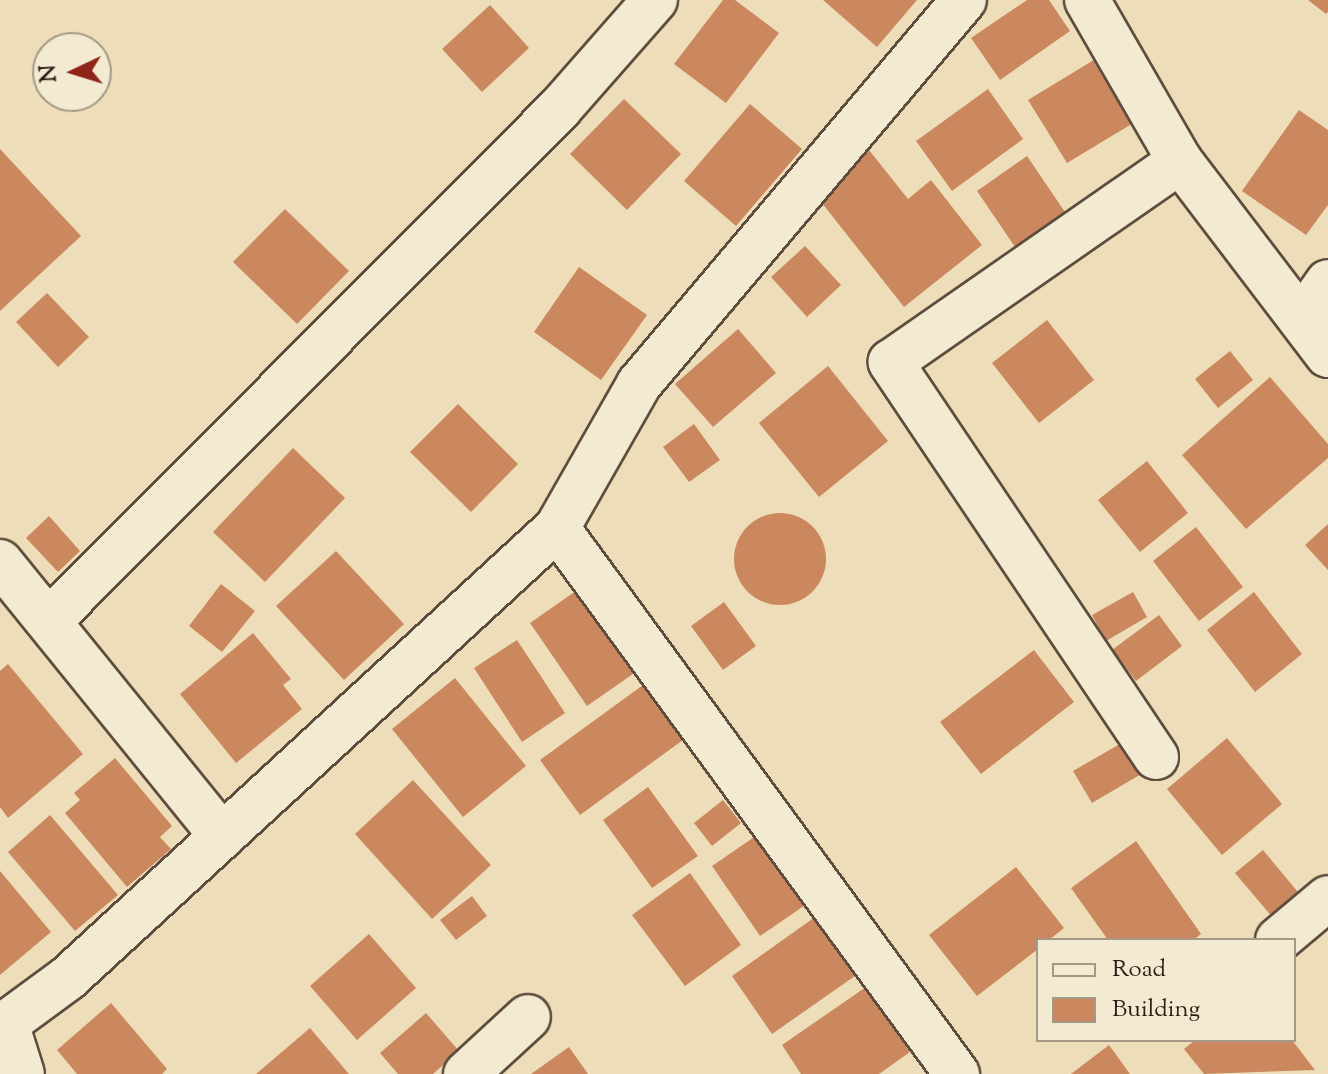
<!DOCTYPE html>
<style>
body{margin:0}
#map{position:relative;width:1328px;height:1074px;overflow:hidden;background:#eddeb9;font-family:"Sorts Mill Goudy",serif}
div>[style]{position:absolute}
.building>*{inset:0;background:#cb885e}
.round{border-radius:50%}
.roads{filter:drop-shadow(2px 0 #5e4d3f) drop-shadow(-2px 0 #5e4d3f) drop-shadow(0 2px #5e4d3f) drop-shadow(0 -2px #5e4d3f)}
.minor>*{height:44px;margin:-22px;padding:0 22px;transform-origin:22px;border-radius:22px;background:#f3ead2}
span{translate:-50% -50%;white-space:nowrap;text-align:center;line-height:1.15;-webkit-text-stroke:7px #f3ead2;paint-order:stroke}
.legend{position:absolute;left:1036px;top:938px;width:260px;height:104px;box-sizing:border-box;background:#f3ead2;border:2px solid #a59887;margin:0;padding:10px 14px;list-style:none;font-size:24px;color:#2f1d16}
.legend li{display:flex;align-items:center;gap:16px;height:40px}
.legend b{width:40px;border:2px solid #a59887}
.north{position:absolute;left:32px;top:32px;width:80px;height:80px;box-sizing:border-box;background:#f3ead2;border:2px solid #a59887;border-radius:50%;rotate:266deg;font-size:22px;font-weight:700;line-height:32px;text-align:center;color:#2f1d16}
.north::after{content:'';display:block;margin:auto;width:28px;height:36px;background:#8f2418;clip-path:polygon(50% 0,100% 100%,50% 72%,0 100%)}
</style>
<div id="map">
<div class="building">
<div style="clip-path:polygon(723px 0,735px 0,779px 33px,726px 103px,674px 64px)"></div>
<div style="clip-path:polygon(823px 0,917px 0,877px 47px)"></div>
<div style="clip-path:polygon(1027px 0,1049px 0,1070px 31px,1000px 80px,971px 38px)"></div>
<div style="clip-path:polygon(1308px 0,1328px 0,1328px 12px,1326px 14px)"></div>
<div style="clip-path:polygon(490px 5px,529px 48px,482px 92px,442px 49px)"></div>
<div style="clip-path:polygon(1097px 58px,1135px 122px,1067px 163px,1028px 100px)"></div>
<div style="clip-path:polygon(988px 89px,1023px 139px,952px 191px,916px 141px)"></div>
<div style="clip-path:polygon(624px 99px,681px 154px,627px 210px,570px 154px)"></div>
<div style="clip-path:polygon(750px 104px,802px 149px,736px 226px,684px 181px)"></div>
<div style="clip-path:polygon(1299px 110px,1328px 130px,1328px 205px,1306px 235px,1242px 191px)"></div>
<div style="clip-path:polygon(0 149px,81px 236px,0 311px)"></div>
<div style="clip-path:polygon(869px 150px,908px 199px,931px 180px,982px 245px,904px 307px,814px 193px)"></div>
<div style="clip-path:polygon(1027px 156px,1067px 215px,1017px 250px,977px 191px)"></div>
<div style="clip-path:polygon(285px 209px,349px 271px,297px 324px,233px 262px)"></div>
<div style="clip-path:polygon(805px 246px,841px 285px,807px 317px,771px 277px)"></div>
<div style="clip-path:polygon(579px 267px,647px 315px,601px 380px,534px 332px)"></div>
<div style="clip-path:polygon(47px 293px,89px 337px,58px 367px,16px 322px)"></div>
<div style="clip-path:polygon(1047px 320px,1094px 380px,1039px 423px,992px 363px)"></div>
<div style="clip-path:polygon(738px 329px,776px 373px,713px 427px,675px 384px)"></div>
<div style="clip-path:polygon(1230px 351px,1253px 380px,1218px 408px,1195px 379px)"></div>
<div style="clip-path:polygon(828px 366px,888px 441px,819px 497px,759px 423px)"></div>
<div style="clip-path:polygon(1270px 377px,1328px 444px,1328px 458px,1246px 529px,1182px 455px)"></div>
<div style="clip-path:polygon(458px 404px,518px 464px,471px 512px,410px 452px)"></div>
<div style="clip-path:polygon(694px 424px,720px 460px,689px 482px,663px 447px)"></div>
<div style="clip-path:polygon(293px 448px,345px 498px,265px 582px,213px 532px)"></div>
<div style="clip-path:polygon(1147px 461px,1188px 513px,1140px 552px,1098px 500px)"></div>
<div class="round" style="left:734px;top:513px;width:92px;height:92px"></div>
<div style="clip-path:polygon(49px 516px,80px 551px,58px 572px,26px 538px)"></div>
<div style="clip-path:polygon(1328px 524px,1328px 570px,1305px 545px)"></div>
<div style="clip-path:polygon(1196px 527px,1243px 587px,1199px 621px,1153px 561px)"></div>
<div style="clip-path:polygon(336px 551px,404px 624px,344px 680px,276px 606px)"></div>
<div style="clip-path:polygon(221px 584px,255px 611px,222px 652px,189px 626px)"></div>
<div style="clip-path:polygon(583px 586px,640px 669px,587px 706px,530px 623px)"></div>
<div style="clip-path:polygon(1133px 592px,1147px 617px,1106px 641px,1092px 615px)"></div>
<div style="clip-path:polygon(1254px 592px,1302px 654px,1255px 692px,1207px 630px)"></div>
<div style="clip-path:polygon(724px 602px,756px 646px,723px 670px,691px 626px)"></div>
<div style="clip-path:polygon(1159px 615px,1182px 646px,1136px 681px,1112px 650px)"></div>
<div style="clip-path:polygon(253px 633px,291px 679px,283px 685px,302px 709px,236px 763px,180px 694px)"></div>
<div style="clip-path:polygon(517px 640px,565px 713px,522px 742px,474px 668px)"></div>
<div style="clip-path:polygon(1034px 650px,1074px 702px,981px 774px,940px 722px)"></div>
<div style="clip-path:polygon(8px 664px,83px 754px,8px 818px,0 807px,0 671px)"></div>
<div style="clip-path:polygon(654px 677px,694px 732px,580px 815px,540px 760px)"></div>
<div style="clip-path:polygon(455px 678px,526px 766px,463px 817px,392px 729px)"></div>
<div style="clip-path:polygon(1227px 738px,1282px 804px,1222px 855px,1167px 789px)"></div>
<div style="clip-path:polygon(1125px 741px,1143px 773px,1092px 803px,1073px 771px)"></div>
<div style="clip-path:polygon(115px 758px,172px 826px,160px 837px,171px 849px,127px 887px,65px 813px,80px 800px,74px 793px)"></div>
<div style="clip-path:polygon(413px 780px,491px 865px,432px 919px,355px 834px)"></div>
<div style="clip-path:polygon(648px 787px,698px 856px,652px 888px,603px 820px)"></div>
<div style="clip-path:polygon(723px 800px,741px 823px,712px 846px,694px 823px)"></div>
<div style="clip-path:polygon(50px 815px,118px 895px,75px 931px,8px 852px)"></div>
<div style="clip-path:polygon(763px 831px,811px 901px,760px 936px,712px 866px)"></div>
<div style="clip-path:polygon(1136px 841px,1201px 934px,1193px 940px,1108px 940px,1071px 888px)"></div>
<div style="clip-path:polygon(1263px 850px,1302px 897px,1274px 919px,1235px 873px)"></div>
<div style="clip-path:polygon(1016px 867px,1064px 928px,1049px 940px,1038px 940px,1038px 949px,977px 996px,929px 935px)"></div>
<div style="clip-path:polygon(0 871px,51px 932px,0 975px)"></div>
<div style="clip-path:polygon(690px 873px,741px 945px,685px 986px,632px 915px)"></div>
<div style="clip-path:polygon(472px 896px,487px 916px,456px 940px,440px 920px)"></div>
<div style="clip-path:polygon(815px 917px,855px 976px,772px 1034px,732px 976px)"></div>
<div style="clip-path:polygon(369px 934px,416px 988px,357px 1040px,310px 986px)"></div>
<div style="clip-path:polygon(866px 987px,910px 1052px,879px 1074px,801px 1074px,782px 1045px)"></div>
<div style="clip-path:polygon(111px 1003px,167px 1069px,162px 1074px,77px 1074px,57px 1050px)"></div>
<div style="clip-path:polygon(426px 1013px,459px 1051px,433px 1074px,398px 1074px,380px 1053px)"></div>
<div style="clip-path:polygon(310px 1028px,349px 1074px,256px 1074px)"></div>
<div style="clip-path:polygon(1195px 1040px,1292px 1040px,1315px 1070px,1204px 1074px,1184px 1049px)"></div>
<div style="clip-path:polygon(1109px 1045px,1130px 1074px,1071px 1074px)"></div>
<div style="clip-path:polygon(569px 1047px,588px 1074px,531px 1074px)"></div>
</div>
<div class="roads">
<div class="minor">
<div style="left:1087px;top:0;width:186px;rotate:60deg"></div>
<div style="left:1180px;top:161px;width:244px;rotate:52.7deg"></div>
<div style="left:1302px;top:319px;width:45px;rotate:-54.9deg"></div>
<div style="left:557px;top:528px;width:677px;rotate:53.77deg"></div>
<div style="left:0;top:562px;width:353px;rotate:51deg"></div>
<div style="left:51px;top:619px;width:721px;rotate:-45.11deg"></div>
<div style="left:560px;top:108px;width:144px;rotate:-48.7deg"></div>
<div style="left:1156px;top:757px;width:476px;rotate:-123.9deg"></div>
<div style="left:891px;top:362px;width:352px;rotate:-34.8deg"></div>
<div style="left:1278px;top:940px;width:65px;rotate:-40deg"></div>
<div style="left:6px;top:1023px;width:53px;rotate:72.6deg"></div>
<div style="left:0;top:1028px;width:84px;rotate:-36.3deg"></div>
<div style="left:68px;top:978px;width:665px;rotate:-42.62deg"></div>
<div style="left:557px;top:528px;width:166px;rotate:-60.3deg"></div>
<div style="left:639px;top:384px;width:503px;rotate:-49.76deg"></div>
<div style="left:466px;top:1074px;width:84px;rotate:-42.6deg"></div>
</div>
</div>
<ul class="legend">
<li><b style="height:10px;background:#f3ead2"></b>Road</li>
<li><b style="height:22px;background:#cb885e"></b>Building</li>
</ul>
<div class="north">N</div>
</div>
